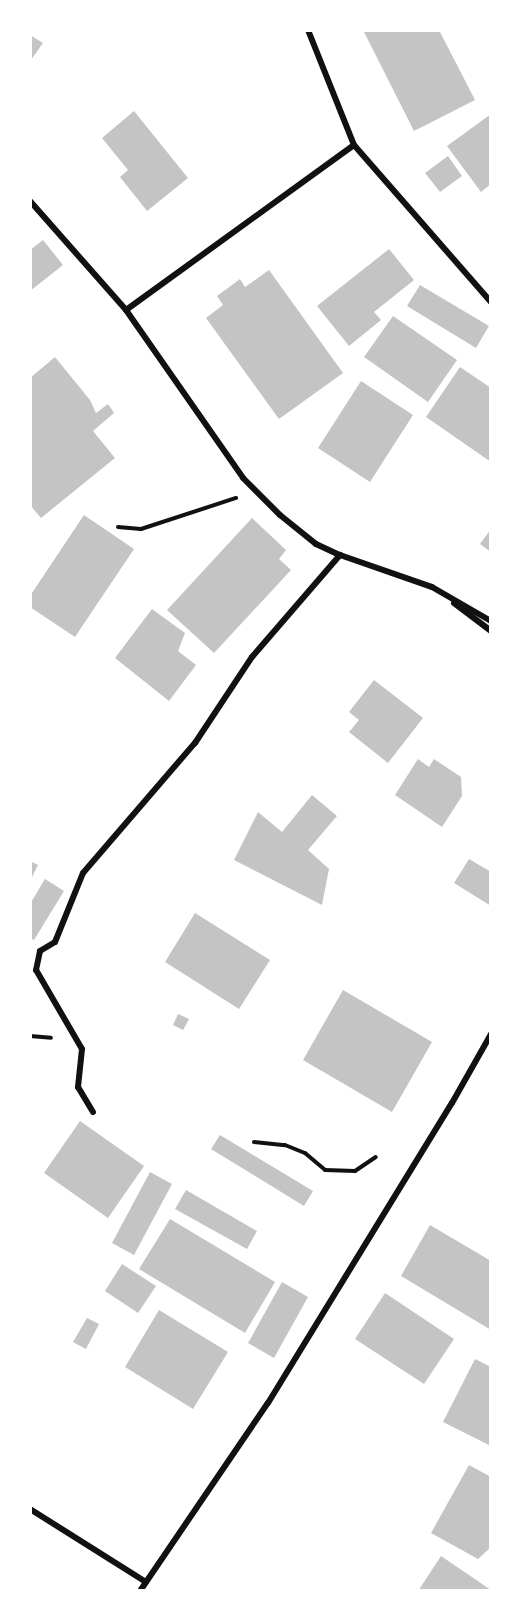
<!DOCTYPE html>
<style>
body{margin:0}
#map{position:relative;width:521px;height:1621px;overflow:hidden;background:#fff;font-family:Signika,sans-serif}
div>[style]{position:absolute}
.building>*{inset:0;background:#c4c4c4}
.path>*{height:4px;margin:-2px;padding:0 2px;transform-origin:2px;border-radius:2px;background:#111}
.minor>*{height:6px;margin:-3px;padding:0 3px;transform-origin:3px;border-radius:3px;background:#111}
span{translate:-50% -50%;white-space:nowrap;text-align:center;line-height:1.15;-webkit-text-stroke:4.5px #fff;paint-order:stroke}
.frame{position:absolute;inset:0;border:32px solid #fff;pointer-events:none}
</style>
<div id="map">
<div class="building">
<div style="clip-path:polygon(363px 30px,439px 30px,475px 100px,414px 131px)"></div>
<div style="clip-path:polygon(30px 35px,43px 43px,31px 60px,30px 59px)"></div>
<div style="clip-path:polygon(134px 111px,188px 178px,147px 211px,120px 177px,128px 170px,102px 138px)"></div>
<div style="clip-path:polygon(491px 114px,491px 184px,481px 192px,447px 146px)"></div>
<div style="clip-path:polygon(448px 156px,462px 176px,440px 192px,425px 173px)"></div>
<div style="clip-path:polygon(43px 240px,63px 265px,30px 291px,30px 250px)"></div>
<div style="clip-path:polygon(389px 249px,414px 280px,374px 312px,381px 320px,349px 346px,317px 306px)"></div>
<div style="clip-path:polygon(269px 270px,343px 373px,279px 419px,206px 318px,223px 305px,217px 296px,240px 279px,245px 287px)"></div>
<div style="clip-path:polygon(420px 285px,489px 326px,476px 348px,407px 306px)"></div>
<div style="clip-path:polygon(393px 316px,457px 360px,428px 402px,364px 357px)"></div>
<div style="clip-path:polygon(55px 357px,90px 400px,96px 413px,108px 404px,114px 413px,93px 431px,115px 458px,41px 518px,30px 505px,30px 378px)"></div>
<div style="clip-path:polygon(460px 367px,491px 388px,491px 462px,426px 417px)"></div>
<div style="clip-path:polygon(361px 381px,413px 415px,370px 482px,318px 448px)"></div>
<div style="clip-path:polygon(84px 515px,134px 549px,75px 637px,30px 607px,30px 596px)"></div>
<div style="clip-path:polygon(252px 518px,286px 550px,279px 559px,291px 570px,214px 653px,167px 610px)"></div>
<div style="clip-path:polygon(491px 529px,491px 552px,480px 544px)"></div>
<div style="clip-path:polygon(152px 609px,185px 633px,178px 651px,196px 665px,169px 701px,115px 658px)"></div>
<div style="clip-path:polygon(374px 680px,423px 718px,388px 763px,349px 732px,359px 720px,349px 712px)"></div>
<div style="clip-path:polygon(418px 759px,429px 767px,434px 759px,461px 777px,462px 796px,442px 827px,395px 795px)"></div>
<div style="clip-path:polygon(312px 795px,337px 816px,308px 850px,329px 869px,322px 905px,234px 860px,258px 812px,282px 832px)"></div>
<div style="clip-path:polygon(469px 859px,491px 872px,491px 906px,454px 883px)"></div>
<div style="clip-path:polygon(30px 861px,38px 865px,30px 881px)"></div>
<div style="clip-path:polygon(45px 879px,64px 891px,34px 940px,30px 938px,30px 904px)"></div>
<div style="clip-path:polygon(195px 913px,270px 960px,239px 1009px,165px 962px)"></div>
<div style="clip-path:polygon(343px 990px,432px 1042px,392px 1112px,303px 1060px)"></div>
<div style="clip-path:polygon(178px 1014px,189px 1019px,183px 1030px,173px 1025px)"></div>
<div style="clip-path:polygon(80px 1121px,144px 1166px,108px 1218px,44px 1173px)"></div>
<div style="clip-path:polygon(220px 1135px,313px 1191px,304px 1206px,211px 1149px)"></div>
<div style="clip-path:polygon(150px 1172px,172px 1184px,134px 1255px,112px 1243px)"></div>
<div style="clip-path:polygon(186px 1190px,257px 1231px,247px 1249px,175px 1209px)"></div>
<div style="clip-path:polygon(170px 1219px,275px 1282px,245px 1333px,139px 1269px)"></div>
<div style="clip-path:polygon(430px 1225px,491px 1261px,491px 1330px,401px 1276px)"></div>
<div style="clip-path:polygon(122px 1264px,156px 1286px,138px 1313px,105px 1291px)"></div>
<div style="clip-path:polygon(282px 1282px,308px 1297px,274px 1358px,248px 1343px)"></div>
<div style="clip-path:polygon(385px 1293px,454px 1339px,424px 1384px,355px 1339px)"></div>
<div style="clip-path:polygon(159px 1310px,228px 1352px,193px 1409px,125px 1367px)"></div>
<div style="clip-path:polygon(87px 1318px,99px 1324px,86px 1349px,73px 1342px)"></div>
<div style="clip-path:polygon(475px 1359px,491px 1367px,491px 1446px,443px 1422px)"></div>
<div style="clip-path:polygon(469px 1465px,491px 1477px,491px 1547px,478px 1559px,431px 1533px)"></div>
<div style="clip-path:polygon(441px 1556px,491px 1590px,491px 1591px,418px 1591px)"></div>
</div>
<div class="path">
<div style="left:118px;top:527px;width:23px;rotate:5deg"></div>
<div style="left:141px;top:529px;width:100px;rotate:-18.1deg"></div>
<div style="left:30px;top:1036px;width:21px;rotate:5deg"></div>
<div style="left:254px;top:1142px;width:31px;rotate:6deg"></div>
<div style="left:285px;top:1145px;width:22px;rotate:22deg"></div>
<div style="left:305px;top:1153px;width:26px;rotate:40deg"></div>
<div style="left:325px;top:1170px;width:30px;rotate:2deg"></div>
<div style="left:355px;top:1171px;width:25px;rotate:-34deg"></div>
</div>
<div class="minor">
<div style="left:308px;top:30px;width:124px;rotate:68.2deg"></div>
<div style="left:354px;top:145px;width:208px;rotate:48.9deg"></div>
<div style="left:30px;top:201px;width:145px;rotate:48.6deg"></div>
<div style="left:126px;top:310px;width:205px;rotate:55.1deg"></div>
<div style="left:243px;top:478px;width:52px;rotate:45deg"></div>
<div style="left:280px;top:515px;width:46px;rotate:38.9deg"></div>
<div style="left:316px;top:544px;width:26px;rotate:25deg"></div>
<div style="left:340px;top:555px;width:97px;rotate:19.2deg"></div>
<div style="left:432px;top:587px;width:68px;rotate:30deg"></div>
<div style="left:126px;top:310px;width:281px;rotate:-35.9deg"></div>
<div style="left:454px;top:603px;width:46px;rotate:37.1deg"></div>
<div style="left:93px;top:1112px;width:29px;rotate:-121deg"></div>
<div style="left:78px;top:1087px;width:38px;rotate:-84deg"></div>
<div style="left:82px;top:1049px;width:91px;rotate:-120.2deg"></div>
<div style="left:36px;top:970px;width:19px;rotate:-78deg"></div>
<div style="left:40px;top:951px;width:17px;rotate:-31deg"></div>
<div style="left:55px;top:942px;width:74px;rotate:-67.9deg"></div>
<div style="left:83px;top:873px;width:172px;rotate:-49.3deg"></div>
<div style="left:195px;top:743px;width:103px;rotate:-56.5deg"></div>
<div style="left:252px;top:657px;width:135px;rotate:-49.2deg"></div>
<div style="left:30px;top:1509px;width:137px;rotate:32.2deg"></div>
<div style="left:140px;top:1591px;width:227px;rotate:-55.8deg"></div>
<div style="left:268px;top:1403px;width:352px;rotate:-58.5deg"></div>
<div style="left:452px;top:1103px;width:79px;rotate:-60.5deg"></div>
</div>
<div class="frame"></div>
</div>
